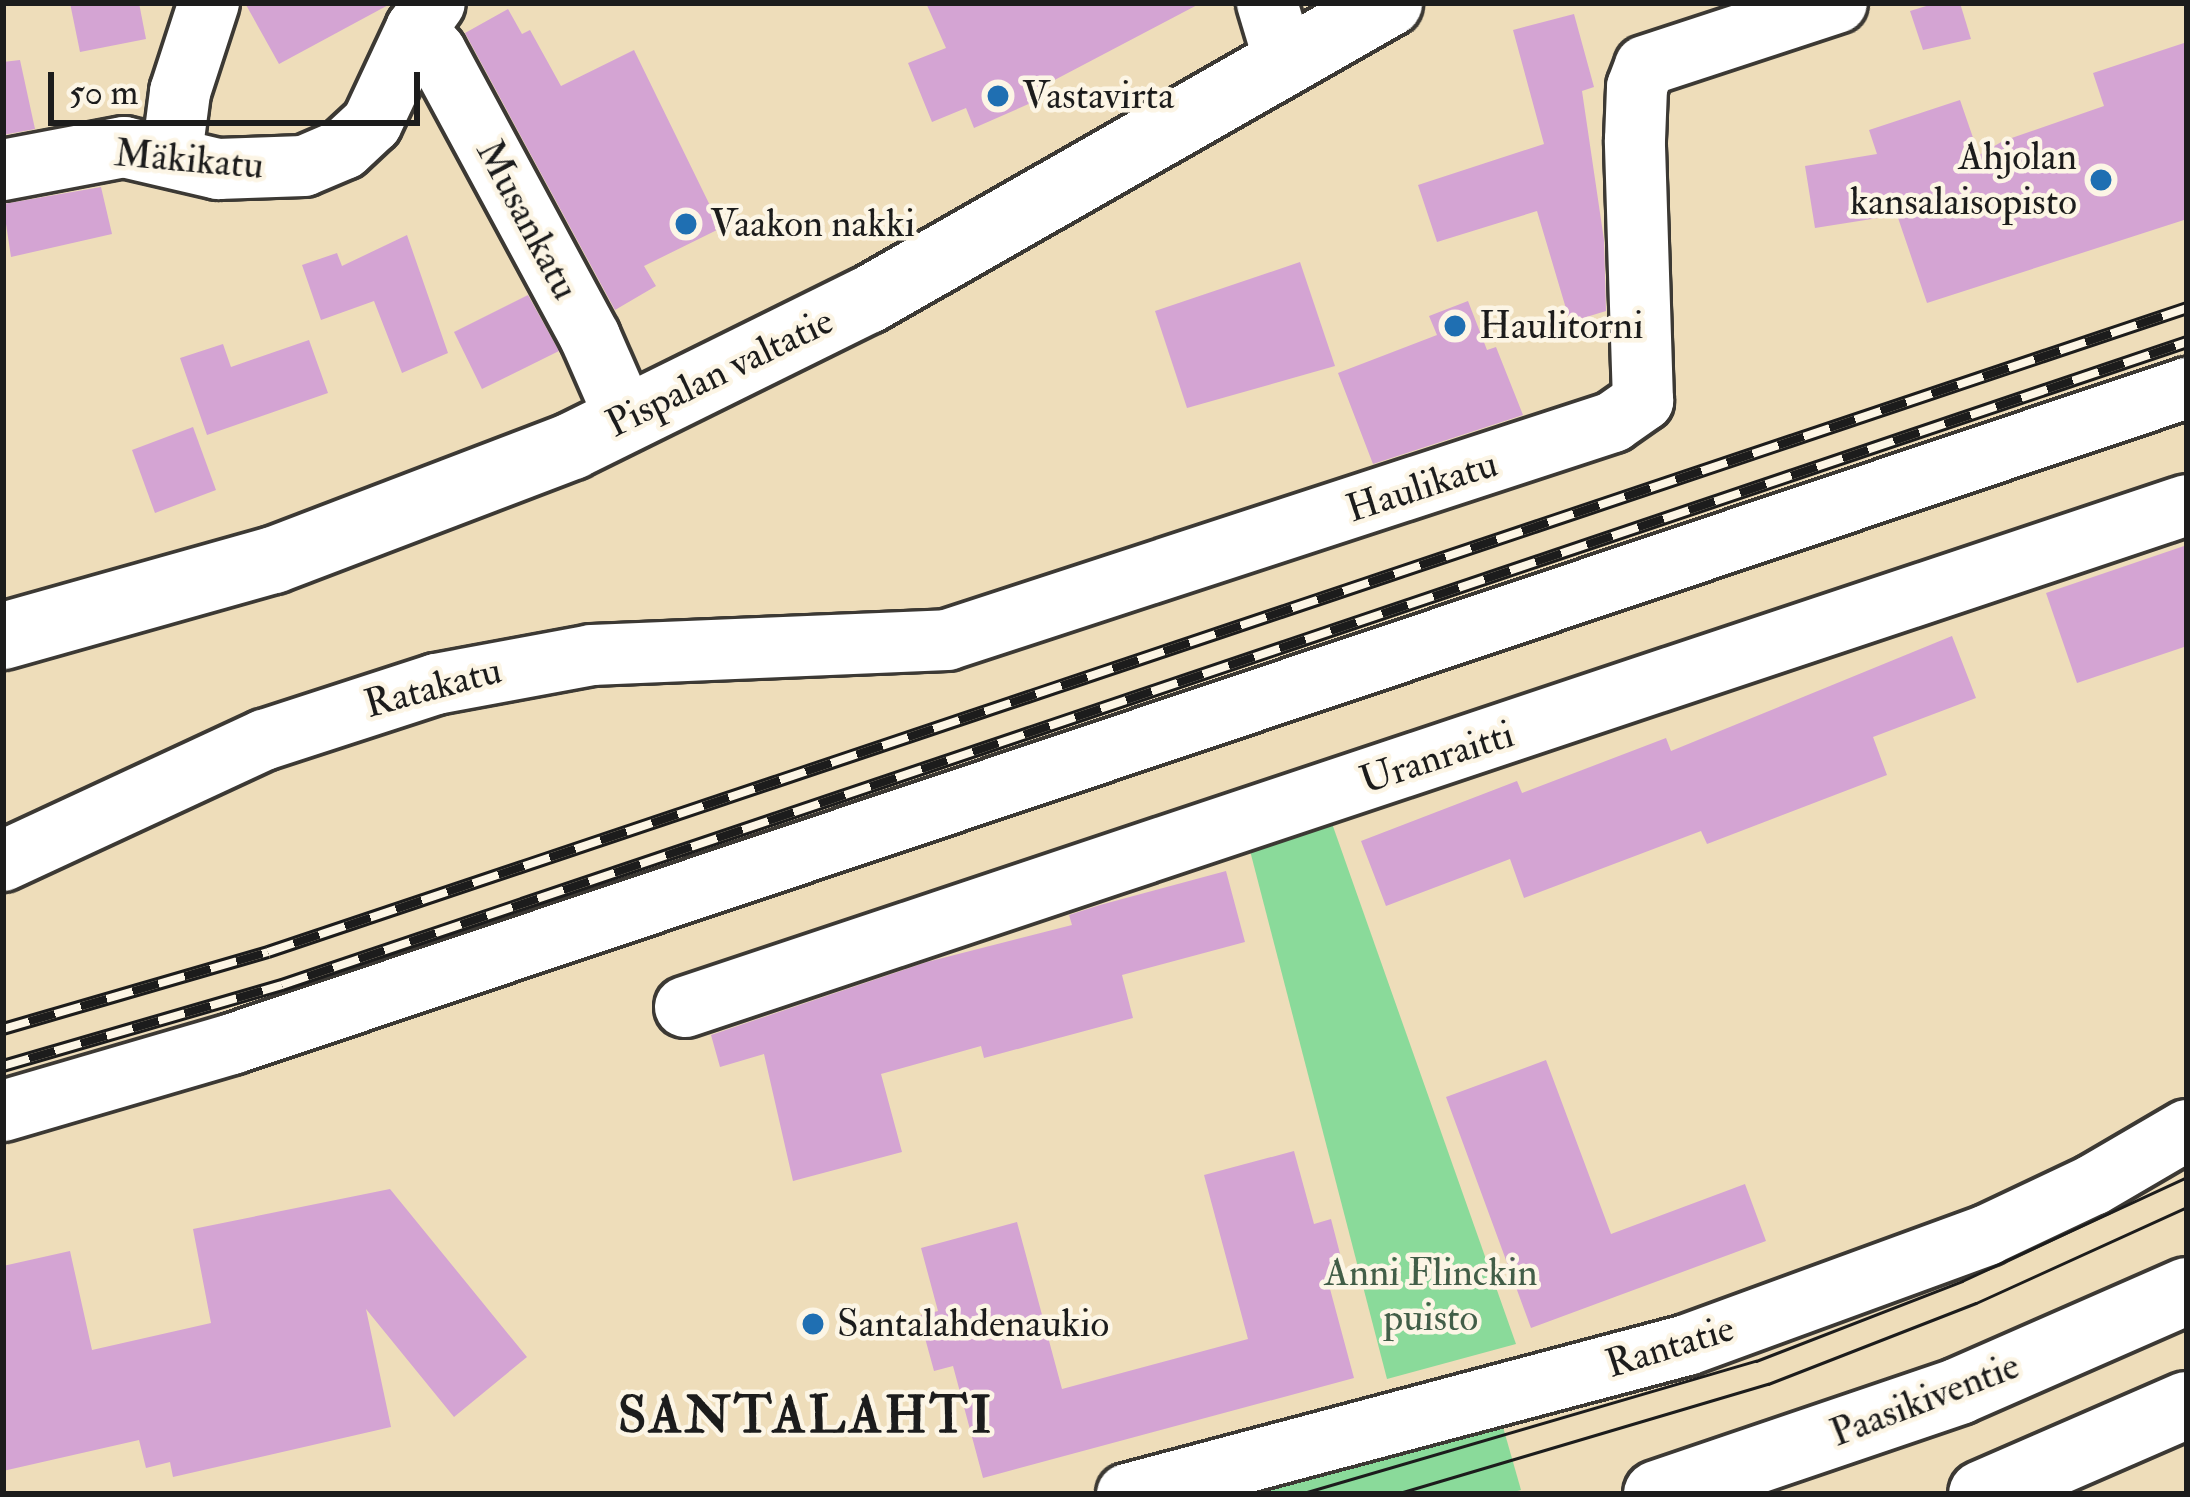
<!DOCTYPE html>
<meta charset="utf-8">
<style>
body{margin:0}
#map{position:relative;width:2190px;height:1497px;overflow:hidden;background:#eeddba;font-family:"IM FELL Double Pica",serif}
div>[style]{position:absolute}
.green>*{inset:0;background:#8ada9a}
.building>*{inset:0;background:#d4a4d3}
.roads{filter:drop-shadow(3px 0 #3c3934) drop-shadow(-3px 0 #3c3934) drop-shadow(0 3px #3c3934) drop-shadow(0 -3px #3c3934)}
.minor>*{height:60px;margin:-30px;padding:0 30px;transform-origin:30px;border-radius:30px;background:#fff}
.major>*{height:66px;margin:-33px;padding:0 33px;transform-origin:33px;border-radius:33px;background:#fff}
.highway>*{height:66px;margin:-33px;padding:0 33px;transform-origin:33px;border-radius:33px;background:#fff}
.tram>*{height:3px;margin:-1.5px;padding:0 1.5px;transform-origin:1.5px;border-radius:1.5px;background:#1c1c1c}
.rail>*{height:14px;margin-top:-7px;transform-origin:0;background:repeating-linear-gradient(90deg,#fcf5e5 0 27px,#1c1c1c 0 54px);box-sizing:border-box;border-block:3px solid #1c1c1c}
.dots>*{width:33px;height:33px;translate:-50% -50%;box-sizing:border-box;border:6px solid #fcf5e5;border-radius:50%}
span{translate:-50% -50%;white-space:nowrap;text-align:center;line-height:1.15;-webkit-text-stroke:9px #fcf5e5;paint-order:stroke}
.poi-label{font-size:39px;color:#1c1c1c}
.left{translate:0 -50%;text-align:left}
.right{translate:-100% -50%;text-align:right}
.street-label{font-size:39px;color:#1c1c1c}
.park-label{font-size:39px;color:#425e48}
.district-label{font-size:51px;color:#1c1c1c;font-weight:700;letter-spacing:3px}
.frame{position:absolute;inset:0;border:6px solid #1c1c1c;pointer-events:none}
.scale{position:absolute;left:48px;top:72px;width:372px;height:54px;box-sizing:border-box;border:6px solid #1c1c1c;border-top:0;padding-left:15px;font-size:36px;line-height:42px;white-space:nowrap;color:#1c1c1c;-webkit-text-stroke:9px #fcf5e5;paint-order:stroke}
</style>
<div id="map">
<div class="green">
<div style="clip-path:polygon(1329px 815px,1516px 1344px,1387px 1379px,1248px 843px)"></div>
<div style="clip-path:polygon(1501px 1420px,1521px 1490px,1506px 1494px,1221px 1494px)"></div>
</div>
<div class="building">
<div style="clip-path:polygon(70px 3px,139px 3px,146px 39px,80px 52px)"></div>
<div style="clip-path:polygon(245px 3px,392px 3px,279px 64px)"></div>
<div style="clip-path:polygon(926px 3px,1201px 3px,1045px 85px,1049px 95px,974px 128px,966px 108px,932px 122px,908px 63px,946px 48px)"></div>
<div style="clip-path:polygon(1936px 3px,1960px 3px,1971px 39px,1923px 50px,1910px 11px)"></div>
<div style="clip-path:polygon(508px 9px,522px 34px,530px 30px,561px 86px,634px 50px,721px 228px,644px 266px,656px 286px,615px 310px,465px 33px)"></div>
<div style="clip-path:polygon(1574px 14px,1594px 87px,1582px 91px,1604px 240px,1606px 311px,1570px 322px,1537px 211px,1437px 242px,1418px 185px,1544px 144px,1513px 30px)"></div>
<div style="clip-path:polygon(2187px 42px,2187px 219px,1927px 303px,1897px 215px,1815px 228px,1805px 166px,1877px 154px,1869px 130px,1960px 100px,1979px 155px,2003px 141px,2104px 106px,2093px 73px)"></div>
<div style="clip-path:polygon(20px 60px,35px 129px,3px 135px,3px 62px)"></div>
<div style="clip-path:polygon(101px 187px,112px 234px,11px 257px,3px 204px)"></div>
<div style="clip-path:polygon(407px 235px,448px 353px,402px 373px,374px 301px,321px 320px,302px 265px,337px 253px,342px 266px)"></div>
<div style="clip-path:polygon(1300px 262px,1335px 366px,1187px 408px,1155px 311px)"></div>
<div style="clip-path:polygon(528px 295px,559px 351px,482px 389px,454px 332px)"></div>
<div style="clip-path:polygon(1468px 301px,1487px 350px,1496px 347px,1523px 415px,1373px 464px,1338px 373px,1437px 335px,1429px 316px)"></div>
<div style="clip-path:polygon(309px 340px,328px 393px,207px 435px,180px 358px,223px 344px,231px 367px)"></div>
<div style="clip-path:polygon(193px 427px,216px 490px,155px 513px,132px 450px)"></div>
<div style="clip-path:polygon(2187px 545px,2187px 646px,2077px 683px,2046px 593px)"></div>
<div style="clip-path:polygon(1952px 636px,1976px 698px,1873px 737px,1887px 775px,1707px 844px,1701px 831px,1524px 898px,1510px 859px,1386px 906px,1361px 841px,1517px 781px,1522px 793px,1666px 738px,1671px 751px)"></div>
<div style="clip-path:polygon(1226px 871px,1245px 942px,1122px 975px,1133px 1018px,984px 1058px,981px 1046px,881px 1074px,902px 1152px,793px 1181px,764px 1054px,720px 1067px,711px 1035px,927px 962px,1072px 925px,1069px 915px,1100px 905px)"></div>
<div style="clip-path:polygon(1546px 1060px,1611px 1234px,1745px 1184px,1766px 1241px,1531px 1328px,1446px 1097px)"></div>
<div style="clip-path:polygon(1294px 1151px,1314px 1224px,1331px 1219px,1344px 1269px,1326px 1274px,1354px 1378px,983px 1478px,953px 1366px,934px 1371px,919px 1316px,938px 1311px,921px 1248px,1017px 1222px,1062px 1389px,1248px 1339px,1204px 1175px)"></div>
<div style="clip-path:polygon(390px 1189px,527px 1357px,454px 1417px,366px 1309px,391px 1427px,173px 1477px,170px 1462px,146px 1468px,139px 1440px,3px 1471px,3px 1266px,70px 1251px,92px 1350px,211px 1323px,193px 1229px)"></div>
</div>
<div class="roads">
<div class="minor">
<div style="left:1267px;top:3px;width:63px;rotate:73.3deg"></div>
<div style="left:416px;top:29px;width:30px;rotate:49deg"></div>
<div style="left:436px;top:52px;width:324px;rotate:61.6deg"></div>
<div style="left:590px;top:337px;width:90px;rotate:66.3deg"></div>
<div style="left:172px;top:154px;width:63px;rotate:-82.6deg"></div>
<div style="left:180px;top:92px;width:94px;rotate:-72deg"></div>
<div style="left:3px;top:170px;width:123px;rotate:-10.8deg"></div>
<div style="left:124px;top:147px;width:97px;rotate:13.2deg"></div>
<div style="left:218px;top:169px;width:86px;rotate:-2deg"></div>
<div style="left:304px;top:166px;width:43px;rotate:-23deg"></div>
<div style="left:344px;top:149px;width:38px;rotate:-43deg"></div>
<div style="left:372px;top:123px;width:104px;rotate:-64.9deg"></div>
<div style="left:416px;top:29px;width:32px;rotate:-54deg"></div>
<div style="left:3px;top:861px;width:288px;rotate:-24.9deg"></div>
<div style="left:264px;top:740px;width:181px;rotate:-18deg"></div>
<div style="left:436px;top:684px;width:159px;rotate:-10.5deg"></div>
<div style="left:592px;top:655px;width:355px;rotate:-2.4deg"></div>
<div style="left:947px;top:640px;width:701px;rotate:-18.12deg"></div>
<div style="left:1613px;top:422px;width:37px;rotate:-35deg"></div>
<div style="left:1643px;top:401px;width:261px;rotate:-91.8deg"></div>
<div style="left:1635px;top:140px;width:53px;rotate:-87.8deg"></div>
<div style="left:1637px;top:87px;width:22px;rotate:-69deg"></div>
<div style="left:1645px;top:66px;width:202px;rotate:-18.2deg"></div>
<div style="left:685px;top:1007px;width:1584px;rotate:-18.48deg"></div>
<div style="left:3px;top:1111px;width:239px;rotate:-16.3deg"></div>
<div style="left:232px;top:1044px;width:2062px;rotate:-18.55deg"></div>
<div style="left:1127px;top:1494px;width:579px;rotate:-14.9deg"></div>
<div style="left:1687px;top:1345px;width:320px;rotate:-20.1deg"></div>
<div style="left:1987px;top:1235px;width:117px;rotate:-25.3deg"></div>
<div style="left:2093px;top:1185px;width:109px;rotate:-30.3deg"></div>
</div>
<div class="major">
<div style="left:3px;top:636px;width:281px;rotate:-15.7deg"></div>
<div style="left:274px;top:560px;width:319px;rotate:-20.9deg"></div>
<div style="left:572px;top:446px;width:330px;rotate:-26.3deg"></div>
<div style="left:868px;top:300px;width:600px;rotate:-29.69deg"></div>
</div>
<div class="highway">
<div style="left:1657px;top:1494px;width:319px;rotate:-18.8deg"></div>
<div style="left:1959px;top:1391px;width:249px;rotate:-23.7deg"></div>
<div style="left:1982px;top:1494px;width:223px;rotate:-23.5deg"></div>
</div>
</div>
<div class="tram">
<div style="left:1300px;top:1494px;width:475px;rotate:-16.3deg"></div>
<div style="left:1756px;top:1361px;width:221px;rotate:-21.2deg"></div>
<div style="left:1962px;top:1281px;width:248px;rotate:-24.8deg"></div>
<div style="left:1396px;top:1494px;width:388px;rotate:-16.5deg"></div>
<div style="left:1768px;top:1384px;width:223px;rotate:-21.3deg"></div>
<div style="left:1976px;top:1303px;width:232px;rotate:-24.5deg"></div>
</div>
<div class="rail">
<div style="left:3px;top:1029px;width:276px;rotate:-16.2deg"></div>
<div style="left:268px;top:952px;width:2024px;rotate:-18.55deg"></div>
<div style="left:3px;top:1066px;width:291px;rotate:-16.2deg"></div>
<div style="left:282px;top:985px;width:2011px;rotate:-18.65deg"></div>
</div>
<div class="dots">
<div style="left:998px;top:96px;background:#1f6fb2"></div>
<div style="left:2101px;top:180px;background:#1f6fb2"></div>
<div style="left:686px;top:224px;background:#1f6fb2"></div>
<div style="left:1455px;top:326px;background:#1f6fb2"></div>
<div style="left:813px;top:1324px;background:#1f6fb2"></div>
</div>
<div class="poi-label">
<span class="left" style="left:1022px;top:96px">Vastavirta</span>
<span class="right" style="left:2077px;top:180px">Ahjolan<br>kansalaisopisto</span>
<span class="left" style="left:710px;top:224px">Vaakon nakki</span>
<span class="left" style="left:1479px;top:326px">Haulitorni</span>
<span class="left" style="left:837px;top:1324px">Santalahdenaukio</span>
</div>
<div class="street-label">
<span style="left:189px;top:160px;rotate:5deg">Mäkikatu</span>
<span style="left:527px;top:220px;rotate:62deg">Musankatu</span>
<span style="left:720px;top:373px;rotate:-26deg">Pispalan valtatie</span>
<span style="left:1422px;top:487px;rotate:-18deg">Haulikatu</span>
<span style="left:433px;top:688px;rotate:-15deg">Ratakatu</span>
<span style="left:1437px;top:758px;rotate:-18deg">Uranraitti</span>
<span style="left:1670px;top:1347px;rotate:-17deg">Rantatie</span>
<span style="left:1925px;top:1400px;rotate:-21deg">Paasikiventie</span>
</div>
<div class="park-label">
<span style="left:1431px;top:1296px">Anni Flinckin<br>puisto</span>
</div>
<div class="district-label">
<span style="left:806px;top:1416px">SANTALAHTI</span>
</div>
<div class="frame"></div>
<div class="scale">50 m</div>
</div>
